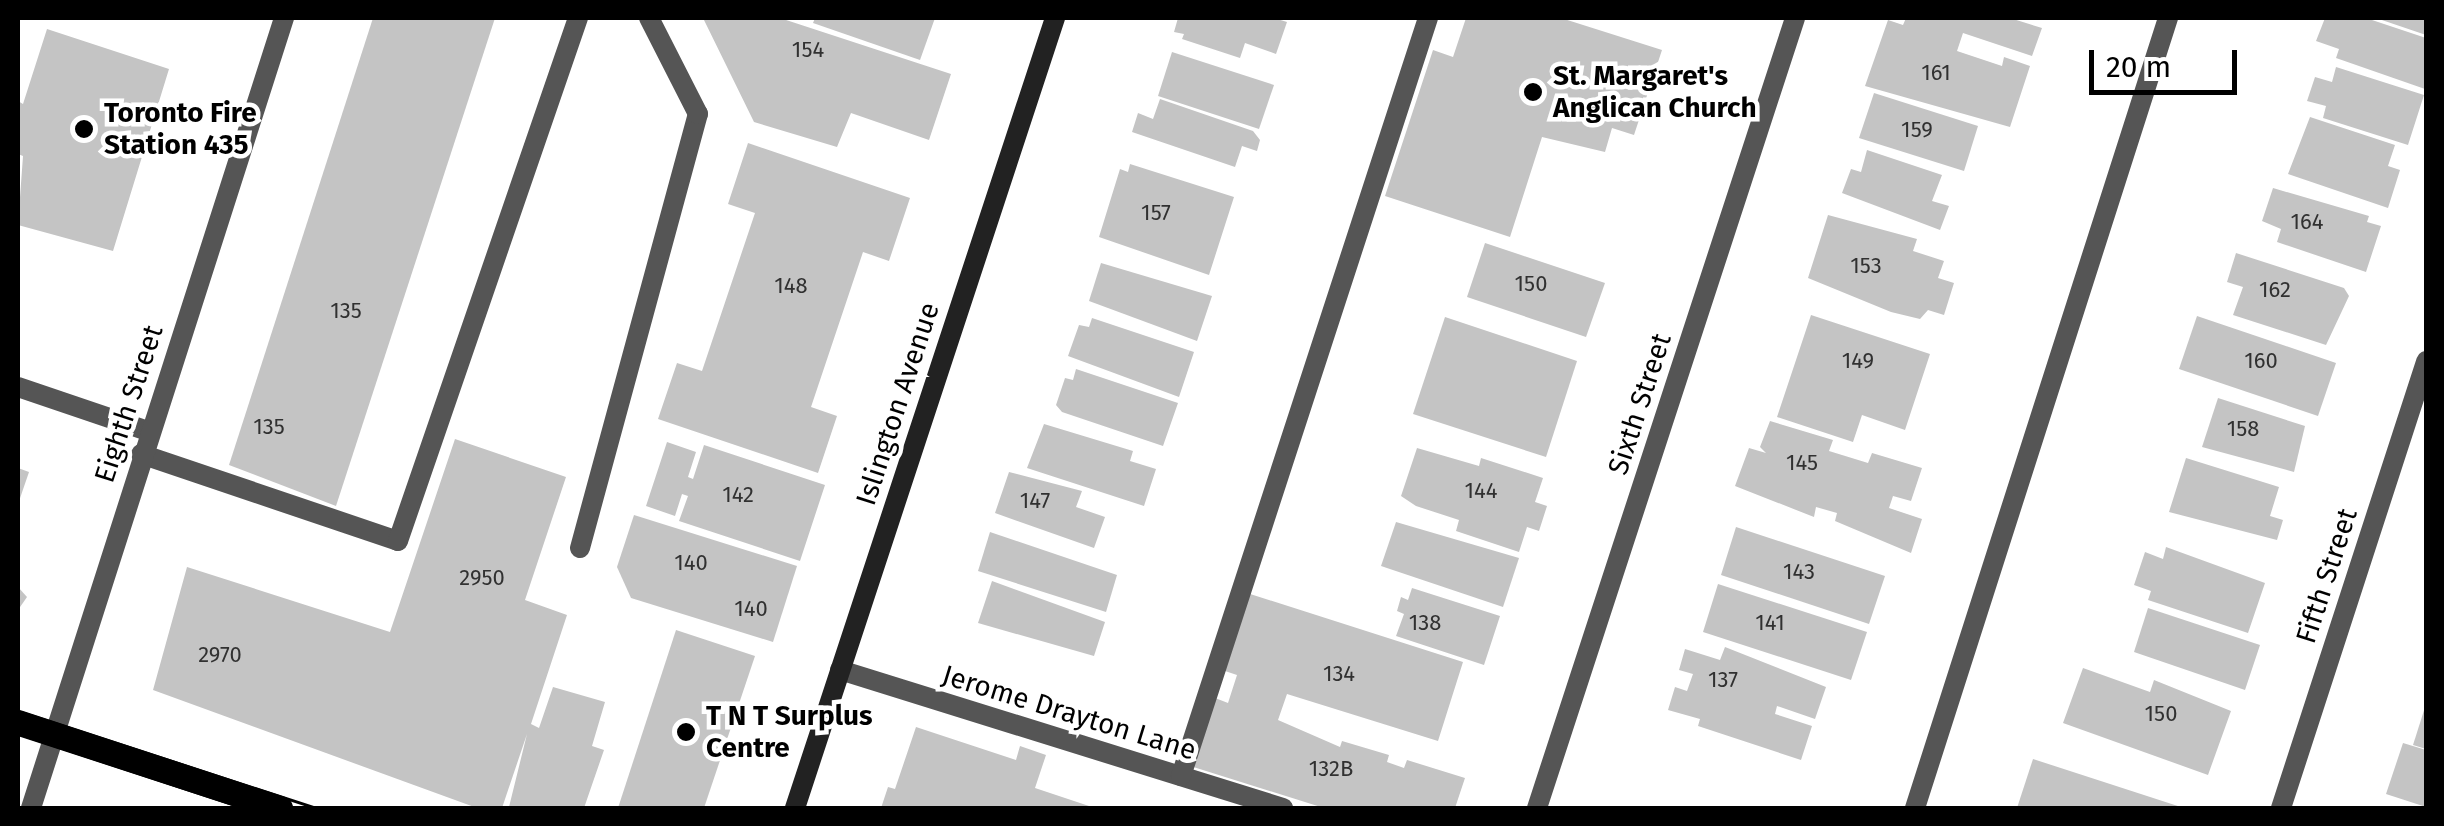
<!DOCTYPE html>
<style>
body{margin:0}
#map{position:relative;width:2444px;height:826px;overflow:hidden;background:#fff;font-family:"Fira Sans",sans-serif}
div>[style]{position:absolute}
.building>*{inset:0;background:#c4c4c4}
.lane>*{height:20px;margin:-10px;padding:0 10px;transform-origin:10px;border-radius:10px;background:#555}
.street>*{height:20px;margin:-10px;padding:0 10px;transform-origin:10px;border-radius:10px;background:#555}
.secondary>*{height:20px;margin:-10px;padding:0 10px;transform-origin:10px;border-radius:10px;background:#222}
.primary>*{height:25px;margin:-12.5px;padding:0 12.5px;transform-origin:12.5px;border-radius:12.5px;background:#000}
.tram>*{height:2.5px;margin:-1.25px;padding:0 1.25px;transform-origin:1.25px;border-radius:1.25px;background:#000}
.dots>*{width:28px;height:28px;translate:-50% -50%;box-sizing:border-box;border:5px solid #fff;border-radius:50%}
span{translate:-50% -50%;white-space:nowrap;text-align:center;line-height:1.15;-webkit-text-stroke:9px #fff;paint-order:stroke}
.number-label{font-size:22px;color:#313131}
.number-label span{-webkit-text-stroke-width:0}
.poi-label{font-size:28px;color:#000;font-weight:700}
.left{translate:0 -50%;text-align:left}
.street-label{font-size:28px;color:#000}
.frame{position:absolute;inset:0;border:20px solid #000;pointer-events:none}
.scale{position:absolute;left:2089px;top:50px;width:148px;height:45px;box-sizing:border-box;border:5px solid #000;border-top:0;padding-left:12px;font-size:30px;line-height:35px;white-space:nowrap;color:#000;-webkit-text-stroke:8px #fff;paint-order:stroke}
</style>
<div id="map">
<div class="building">
<div style="clip-path:polygon(373px 18px,495px 18px,336px 506px,229px 465px)"></div>
<div style="clip-path:polygon(703px 18px,780px 18px,951px 74px,929px 140px,851px 113px,837px 147px,754px 122px)"></div>
<div style="clip-path:polygon(815px 18px,935px 18px,920px 60px,813px 23px)"></div>
<div style="clip-path:polygon(1178px 18px,1274px 18px,1287px 22px,1276px 54px,1245px 43px,1240px 58px,1182px 39px,1184px 34px,1174px 32px)"></div>
<div style="clip-path:polygon(1466px 18px,1561px 18px,1662px 50px,1634px 135px,1612px 128px,1605px 152px,1542px 137px,1510px 237px,1385px 196px,1433px 50px,1453px 57px)"></div>
<div style="clip-path:polygon(1906px 18px,2010px 18px,2042px 28px,2032px 56px,1963px 33px,1957px 51px,2002px 66px,2004px 57px,2030px 66px,2010px 127px,1865px 86px,1888px 20px,1903px 25px)"></div>
<div style="clip-path:polygon(2325px 18px,2366px 18px,2426px 38px,2425px 89px,2336px 58px,2339px 49px,2316px 41px)"></div>
<div style="clip-path:polygon(2376px 18px,2426px 18px,2426px 35px)"></div>
<div style="clip-path:polygon(47px 29px,169px 69px,113px 251px,18px 225px,23px 156px,18px 154px,18px 101px,23px 104px)"></div>
<div style="clip-path:polygon(1172px 52px,1274px 85px,1259px 129px,1158px 96px)"></div>
<div style="clip-path:polygon(2336px 67px,2424px 95px,2408px 145px,2323px 118px,2326px 106px,2307px 101px,2315px 77px,2332px 82px)"></div>
<div style="clip-path:polygon(1874px 93px,1978px 126px,1964px 171px,1859px 138px)"></div>
<div style="clip-path:polygon(1160px 99px,1253px 131px,1260px 140px,1257px 151px,1242px 146px,1235px 167px,1132px 132px,1138px 113px,1153px 119px)"></div>
<div style="clip-path:polygon(2310px 117px,2395px 145px,2388px 166px,2400px 170px,2388px 208px,2288px 174px)"></div>
<div style="clip-path:polygon(748px 143px,910px 198px,889px 261px,863px 252px,811px 407px,837px 416px,818px 473px,658px 419px,677px 363px,702px 371px,755px 213px,728px 204px)"></div>
<div style="clip-path:polygon(1867px 150px,1942px 175px,1932px 201px,1949px 206px,1940px 230px,1842px 193px,1851px 169px,1861px 172px)"></div>
<div style="clip-path:polygon(1130px 164px,1234px 197px,1209px 275px,1099px 237px,1120px 169px,1128px 172px)"></div>
<div style="clip-path:polygon(2273px 188px,2369px 216px,2367px 222px,2381px 226px,2366px 272px,2277px 242px,2281px 229px,2262px 221px)"></div>
<div style="clip-path:polygon(1828px 215px,1917px 239px,1913px 251px,1944px 261px,1938px 278px,1954px 283px,1944px 315px,1928px 310px,1920px 319px,1891px 312px,1808px 278px)"></div>
<div style="clip-path:polygon(1485px 243px,1605px 283px,1586px 337px,1467px 297px)"></div>
<div style="clip-path:polygon(2236px 253px,2344px 288px,2349px 296px,2326px 345px,2233px 315px,2243px 287px,2227px 282px)"></div>
<div style="clip-path:polygon(1101px 263px,1212px 296px,1197px 341px,1089px 301px)"></div>
<div style="clip-path:polygon(1811px 315px,1930px 354px,1905px 430px,1862px 415px,1853px 442px,1777px 417px)"></div>
<div style="clip-path:polygon(2197px 316px,2336px 363px,2318px 416px,2179px 369px)"></div>
<div style="clip-path:polygon(1445px 317px,1577px 361px,1546px 457px,1413px 414px)"></div>
<div style="clip-path:polygon(1092px 318px,1194px 352px,1179px 397px,1068px 356px,1079px 325px,1089px 327px)"></div>
<div style="clip-path:polygon(1076px 369px,1178px 403px,1163px 446px,1062px 412px,1056px 405px,1065px 378px,1073px 380px)"></div>
<div style="clip-path:polygon(2218px 398px,2305px 426px,2294px 472px,2202px 447px)"></div>
<div style="clip-path:polygon(1770px 421px,1833px 440px,1829px 451px,1868px 463px,1872px 453px,1922px 468px,1911px 501px,1893px 496px,1889px 508px,1922px 519px,1911px 553px,1835px 521px,1837px 513px,1816px 507px,1814px 517px,1735px 486px,1749px 448px,1766px 453px,1760px 447px)"></div>
<div style="clip-path:polygon(1044px 424px,1133px 451px,1130px 461px,1156px 469px,1144px 506px,1027px 468px)"></div>
<div style="clip-path:polygon(455px 439px,566px 477px,525px 600px,567px 615px,531px 724px,539px 728px,553px 687px,605px 702px,592px 746px,604px 750px,584px 808px,509px 807px,527px 734px,502px 808px,477px 808px,153px 690px,187px 567px,390px 632px)"></div>
<div style="clip-path:polygon(667px 442px,696px 452px,688px 477px,693px 479px,704px 445px,825px 485px,800px 561px,679px 521px,688px 496px,682px 494px,675px 516px,646px 506px)"></div>
<div style="clip-path:polygon(1417px 448px,1479px 466px,1481px 458px,1543px 478px,1535px 502px,1547px 506px,1539px 531px,1527px 527px,1519px 552px,1456px 531px,1459px 520px,1416px 506px,1401px 496px)"></div>
<div style="clip-path:polygon(2186px 458px,2279px 487px,2270px 516px,2283px 520px,2277px 540px,2169px 512px)"></div>
<div style="clip-path:polygon(18px 468px,29px 472px,18px 504px)"></div>
<div style="clip-path:polygon(1009px 472px,1082px 491px,1076px 507px,1105px 517px,1094px 548px,995px 513px)"></div>
<div style="clip-path:polygon(634px 515px,797px 566px,773px 642px,631px 598px,617px 567px)"></div>
<div style="clip-path:polygon(1396px 522px,1519px 558px,1503px 607px,1381px 566px)"></div>
<div style="clip-path:polygon(1736px 527px,1885px 576px,1869px 624px,1721px 575px)"></div>
<div style="clip-path:polygon(990px 532px,1117px 575px,1106px 612px,978px 571px)"></div>
<div style="clip-path:polygon(2166px 547px,2265px 583px,2248px 633px,2148px 600px,2151px 591px,2134px 585px,2145px 552px,2163px 559px)"></div>
<div style="clip-path:polygon(992px 581px,1105px 622px,1094px 656px,978px 623px)"></div>
<div style="clip-path:polygon(1718px 584px,1867px 632px,1851px 680px,1703px 632px)"></div>
<div style="clip-path:polygon(18px 587px,27px 597px,18px 610px)"></div>
<div style="clip-path:polygon(1412px 588px,1500px 616px,1484px 665px,1396px 636px,1404px 614px,1397px 611px,1401px 597px,1408px 600px)"></div>
<div style="clip-path:polygon(1247px 593px,1463px 662px,1438px 741px,1287px 694px,1278px 720px,1340px 747px,1342px 741px,1389px 755px,1387px 762px,1404px 768px,1407px 760px,1465px 778px,1455px 808px,1324px 808px,1187px 765px,1210px 696px,1228px 703px,1237px 675px,1222px 670px)"></div>
<div style="clip-path:polygon(2148px 608px,2260px 645px,2245px 690px,2134px 652px)"></div>
<div style="clip-path:polygon(676px 630px,755px 656px,704px 808px,618px 808px)"></div>
<div style="clip-path:polygon(1725px 647px,1826px 687px,1815px 719px,1777px 706px,1775px 714px,1812px 726px,1801px 760px,1698px 726px,1700px 719px,1668px 710px,1675px 687px,1687px 691px,1693px 674px,1679px 670px,1685px 649px,1720px 660px)"></div>
<div style="clip-path:polygon(2083px 668px,2150px 692px,2154px 680px,2231px 711px,2208px 775px,2063px 723px)"></div>
<div style="clip-path:polygon(2426px 704px,2426px 749px,2413px 745px)"></div>
<div style="clip-path:polygon(916px 727px,1016px 760px,1020px 746px,1046px 755px,1035px 788px,1095px 808px,881px 808px,888px 787px,895px 789px)"></div>
<div style="clip-path:polygon(2403px 743px,2426px 750px,2426px 807px,2386px 794px)"></div>
<div style="clip-path:polygon(2033px 759px,2184px 808px,2017px 808px)"></div>
</div>
<div class="lane">
<div style="left:18px;top:387px;width:137px;rotate:18.7deg"></div>
<div style="left:141px;top:454px;width:271px;rotate:18.7deg"></div>
<div style="left:398px;top:541px;width:553px;rotate:-71.01deg"></div>
<div style="left:580px;top:548px;width:450px;rotate:-74.8deg"></div>
<div style="left:698px;top:114px;width:108px;rotate:-117deg"></div>
<div style="left:840px;top:670px;width:464px;rotate:17.3deg"></div>
<div style="left:1181px;top:776px;width:797px;rotate:-71.95deg"></div>
<div style="left:1915px;top:808px;width:830px;rotate:-72.24deg"></div>
</div>
<div class="street">
<div style="left:31px;top:808px;width:830px;rotate:-72.24deg"></div>
<div style="left:1537px;top:808px;width:831px;rotate:-71.91deg"></div>
<div style="left:2281px;top:808px;width:470px;rotate:-72deg"></div>
</div>
<div class="secondary">
<div style="left:795px;top:808px;width:832px;rotate:-71.78deg"></div>
</div>
<div class="primary">
<div style="left:18px;top:722px;width:276px;rotate:18.2deg"></div>
</div>
<div class="tram">
<div style="left:18px;top:711px;width:314px;rotate:18deg"></div>
<div style="left:18px;top:734px;width:239px;rotate:18.1deg"></div>
</div>
<div class="dots">
<div style="left:1533px;top:92px;background:#000"></div>
<div style="left:84px;top:129px;background:#000"></div>
<div style="left:686px;top:732px;background:#000"></div>
</div>
<div class="number-label">
<span style="left:808px;top:50px">154</span>
<span style="left:1936px;top:73px">161</span>
<span style="left:1917px;top:130px">159</span>
<span style="left:1156px;top:213px">157</span>
<span style="left:2307px;top:222px">164</span>
<span style="left:1866px;top:266px">153</span>
<span style="left:1531px;top:284px">150</span>
<span style="left:791px;top:286px">148</span>
<span style="left:2275px;top:290px">162</span>
<span style="left:346px;top:311px">135</span>
<span style="left:1858px;top:361px">149</span>
<span style="left:2261px;top:361px">160</span>
<span style="left:269px;top:427px">135</span>
<span style="left:2243px;top:429px">158</span>
<span style="left:1802px;top:463px">145</span>
<span style="left:1481px;top:491px">144</span>
<span style="left:738px;top:495px">142</span>
<span style="left:1035px;top:501px">147</span>
<span style="left:691px;top:563px">140</span>
<span style="left:1799px;top:572px">143</span>
<span style="left:482px;top:578px">2950</span>
<span style="left:751px;top:609px">140</span>
<span style="left:1425px;top:623px">138</span>
<span style="left:1770px;top:623px">141</span>
<span style="left:220px;top:655px">2970</span>
<span style="left:1339px;top:674px">134</span>
<span style="left:1723px;top:680px">137</span>
<span style="left:2161px;top:714px">150</span>
<span style="left:1331px;top:769px">132B</span>
</div>
<div class="poi-label">
<span class="left" style="left:1553px;top:92px">St. Margaret's<br>Anglican Church</span>
<span class="left" style="left:104px;top:129px">Toronto Fire<br>Station 435</span>
<span class="left" style="left:706px;top:732px">T N T Surplus<br>Centre</span>
</div>
<div class="street-label">
<span style="left:129px;top:404px;rotate:-72deg">Eighth Street</span>
<span style="left:898px;top:404px;rotate:-72deg">Islington Avenue</span>
<span style="left:1640px;top:404px;rotate:-72deg">Sixth Street</span>
<span style="left:2327px;top:576px;rotate:-72deg">Fifth Street</span>
<span style="left:1069px;top:713px;rotate:17deg">Jerome Drayton Lane</span>
</div>
<div class="frame"></div>
<div class="scale">20 m</div>
</div>
